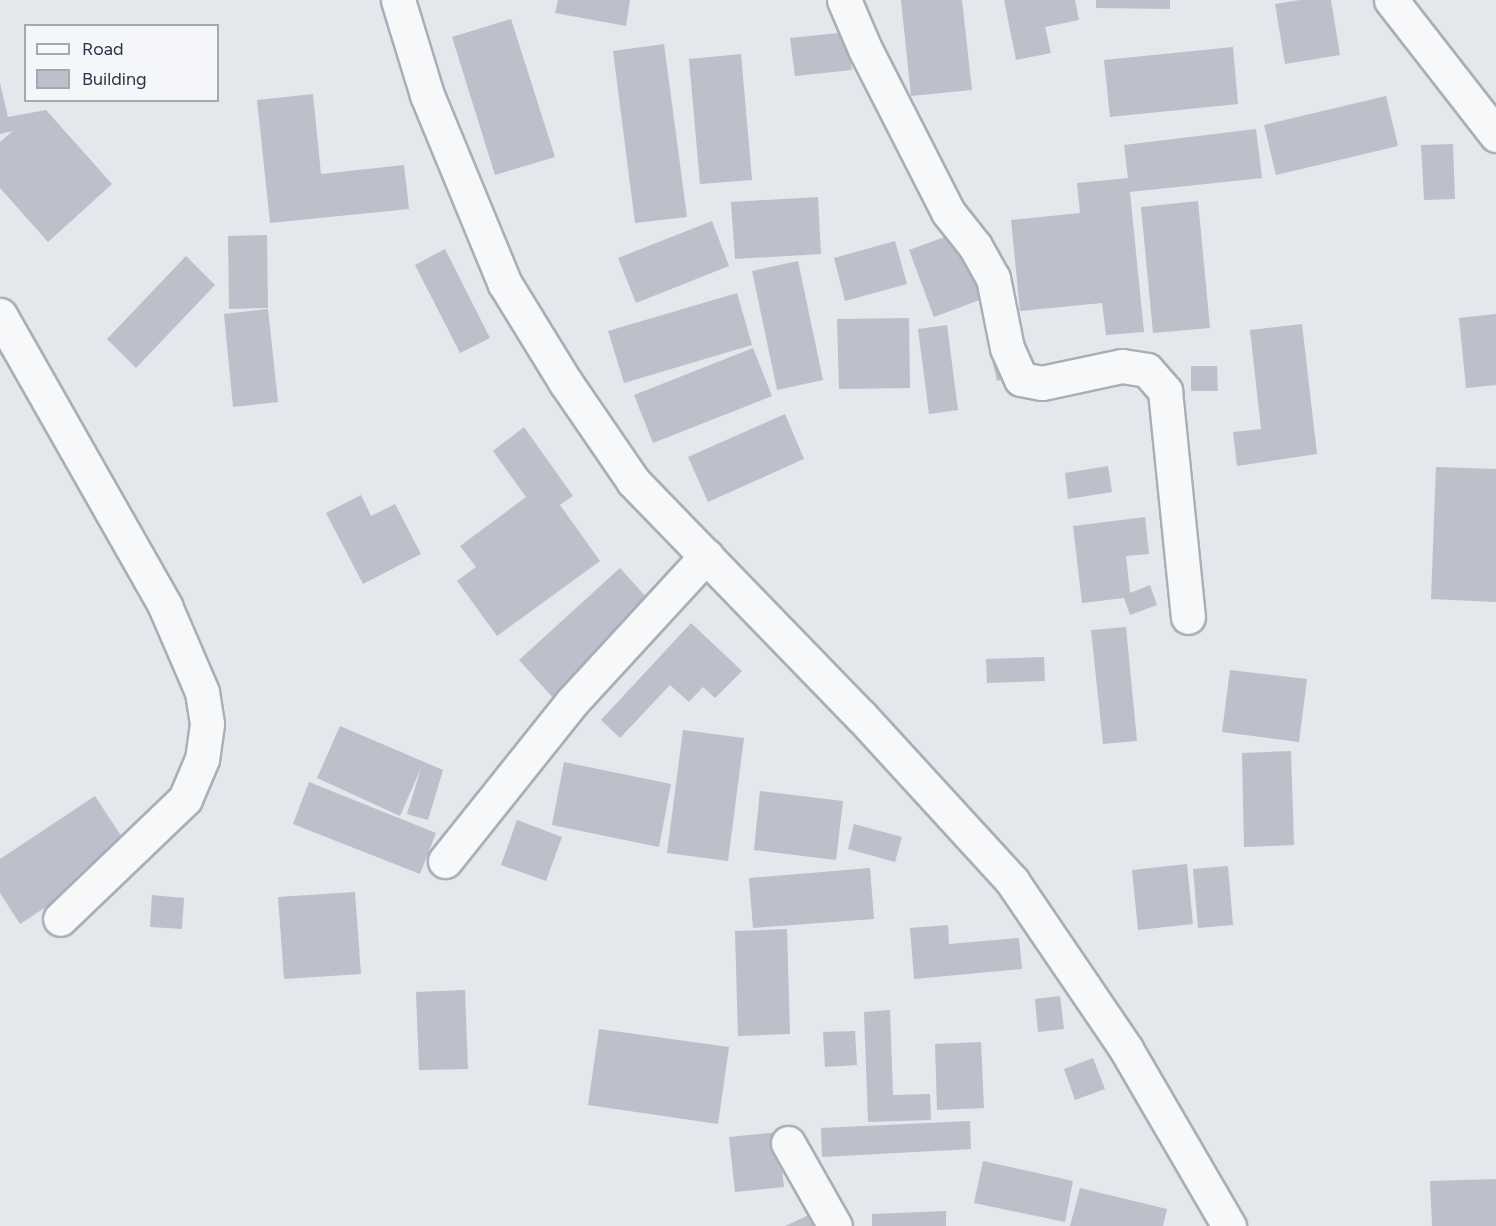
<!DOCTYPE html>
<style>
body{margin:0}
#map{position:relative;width:1496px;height:1226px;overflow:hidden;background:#e4e7ec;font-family:Figtree,sans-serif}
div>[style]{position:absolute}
.building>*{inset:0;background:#bbc0ca}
.roads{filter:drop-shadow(2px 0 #a9aeb7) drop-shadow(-2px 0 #a9aeb7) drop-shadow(0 2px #a9aeb7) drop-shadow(0 -2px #a9aeb7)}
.minor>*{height:33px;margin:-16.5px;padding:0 16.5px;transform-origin:16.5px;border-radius:16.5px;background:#f7f8fa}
.tertiary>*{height:33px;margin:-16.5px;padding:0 16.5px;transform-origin:16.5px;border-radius:16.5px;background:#f7f8fa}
span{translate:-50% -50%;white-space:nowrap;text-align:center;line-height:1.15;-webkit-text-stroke:5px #f4f6f9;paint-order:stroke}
.legend{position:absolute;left:24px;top:24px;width:195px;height:78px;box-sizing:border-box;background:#f4f6f9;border:2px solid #a4a8b1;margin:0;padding:8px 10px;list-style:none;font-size:18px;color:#2b3445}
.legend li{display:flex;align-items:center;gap:12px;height:30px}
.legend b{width:30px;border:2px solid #a4a8b1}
</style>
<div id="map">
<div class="building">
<div style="clip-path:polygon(558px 0,630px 0,626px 26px,555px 13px)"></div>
<div style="clip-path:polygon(901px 0,962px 0,972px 90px,911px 96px)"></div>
<div style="clip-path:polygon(1004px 0,1075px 0,1079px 20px,1045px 27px,1051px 53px,1016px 60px)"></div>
<div style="clip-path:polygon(1096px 0,1170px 0,1170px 9px,1096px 8px)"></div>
<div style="clip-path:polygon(1300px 0,1331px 0,1340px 55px,1285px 64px,1275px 4px)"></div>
<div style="clip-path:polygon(511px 19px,555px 157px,495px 175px,452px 37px)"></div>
<div style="clip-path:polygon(848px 32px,852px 70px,795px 76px,790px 38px)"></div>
<div style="clip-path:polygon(664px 44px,687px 217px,635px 223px,613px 51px)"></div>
<div style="clip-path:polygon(1233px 47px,1238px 104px,1110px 117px,1104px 60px)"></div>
<div style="clip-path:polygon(741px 54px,752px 180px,700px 184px,689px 59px)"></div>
<div style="clip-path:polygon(0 83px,8px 117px,46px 110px,112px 184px,48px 242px,0 188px,0 142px,13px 131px,0 134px)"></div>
<div style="clip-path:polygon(313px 94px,321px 174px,404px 165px,409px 209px,270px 223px,257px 100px)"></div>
<div style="clip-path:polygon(1386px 96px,1398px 146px,1276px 175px,1264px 125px)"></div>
<div style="clip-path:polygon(1256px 129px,1262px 178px,1130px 192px,1144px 332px,1106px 335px,1102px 303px,1020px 311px,1011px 220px,1080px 213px,1077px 183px,1128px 178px,1124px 145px)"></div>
<div style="clip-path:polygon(1453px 144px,1455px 199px,1424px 200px,1421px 145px)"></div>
<div style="clip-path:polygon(818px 197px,821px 254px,735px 259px,731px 202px)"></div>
<div style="clip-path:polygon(1198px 201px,1210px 328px,1153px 333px,1141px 207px)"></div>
<div style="clip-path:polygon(712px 221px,729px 266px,636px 303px,618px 258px)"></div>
<div style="clip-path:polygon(961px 231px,985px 298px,934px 317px,909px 250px)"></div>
<div style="clip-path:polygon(267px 235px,268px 308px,229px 309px,228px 236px)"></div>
<div style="clip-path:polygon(895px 241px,907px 284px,845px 301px,834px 258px)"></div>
<div style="clip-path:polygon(445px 249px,490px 338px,460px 353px,415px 265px)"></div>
<div style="clip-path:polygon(186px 256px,215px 285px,136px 368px,107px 339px)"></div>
<div style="clip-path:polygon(798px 261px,823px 380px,777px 390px,752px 271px)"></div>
<div style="clip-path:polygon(737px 293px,752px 345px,624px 383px,608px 331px)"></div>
<div style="clip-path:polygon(268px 309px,278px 402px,233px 407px,224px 314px)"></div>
<div style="clip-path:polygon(1496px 314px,1496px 385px,1466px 388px,1459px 318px)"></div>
<div style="clip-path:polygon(909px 318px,910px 388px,839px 389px,837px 319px)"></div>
<div style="clip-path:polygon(1302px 324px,1317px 454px,1237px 466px,1233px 432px,1261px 429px,1250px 330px)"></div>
<div style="clip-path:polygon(947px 325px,958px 410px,929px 414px,918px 329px)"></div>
<div style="clip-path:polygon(1005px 347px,1013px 377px,997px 381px,990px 351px)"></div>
<div style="clip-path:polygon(753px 348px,772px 396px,653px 443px,634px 395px)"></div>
<div style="clip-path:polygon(1191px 366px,1217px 366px,1218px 391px,1191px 391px)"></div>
<div style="clip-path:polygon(785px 414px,804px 459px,708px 502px,688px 457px)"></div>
<div style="clip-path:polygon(524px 427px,573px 496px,560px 505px,600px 561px,497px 636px,457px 581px,476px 567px,460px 546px,526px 497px,493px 451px)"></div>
<div style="clip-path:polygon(1108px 466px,1112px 492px,1068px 499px,1065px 473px)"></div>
<div style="clip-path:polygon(1436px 467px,1496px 469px,1496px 602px,1431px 599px)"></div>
<div style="clip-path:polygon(361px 495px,371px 516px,395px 504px,421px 554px,363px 584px,326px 513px)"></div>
<div style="clip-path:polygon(1145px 517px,1149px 554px,1126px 556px,1130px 593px,1150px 585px,1157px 605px,1130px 615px,1124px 598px,1082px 603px,1073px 526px)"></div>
<div style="clip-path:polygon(620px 568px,658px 610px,554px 699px,519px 660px)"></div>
<div style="clip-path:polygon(691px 623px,742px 671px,715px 698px,703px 687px,689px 702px,670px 685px,620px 738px,601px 720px)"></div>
<div style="clip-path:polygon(1126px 627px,1137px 741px,1103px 744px,1091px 630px)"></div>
<div style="clip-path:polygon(1044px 657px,1045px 681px,987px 683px,986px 659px)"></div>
<div style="clip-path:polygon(1230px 670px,1307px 679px,1299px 742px,1222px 732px)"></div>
<div style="clip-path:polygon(340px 726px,443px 770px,428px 820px,407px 814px,421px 768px,400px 816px,317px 778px)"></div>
<div style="clip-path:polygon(683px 730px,744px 738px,728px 861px,667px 853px)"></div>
<div style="clip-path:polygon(1291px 751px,1294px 845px,1244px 847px,1242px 753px)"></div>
<div style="clip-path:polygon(564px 762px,671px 784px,659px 847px,552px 825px)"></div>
<div style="clip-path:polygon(309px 782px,436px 833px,420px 874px,293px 824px)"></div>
<div style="clip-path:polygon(760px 791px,843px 801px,836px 860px,754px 850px)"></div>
<div style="clip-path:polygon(95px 796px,131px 851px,20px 924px,0 893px,0 859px)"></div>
<div style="clip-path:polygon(517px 820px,562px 837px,546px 881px,501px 865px)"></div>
<div style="clip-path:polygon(854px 824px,902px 837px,895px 862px,848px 849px)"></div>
<div style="clip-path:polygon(1187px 864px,1193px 924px,1138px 930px,1132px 870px)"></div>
<div style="clip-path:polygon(1228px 866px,1233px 925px,1198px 928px,1193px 869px)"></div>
<div style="clip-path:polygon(870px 868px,874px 919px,753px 928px,749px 878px)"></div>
<div style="clip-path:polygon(355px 892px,361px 974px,284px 979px,278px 897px)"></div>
<div style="clip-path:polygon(152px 895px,184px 898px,182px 929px,150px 927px)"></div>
<div style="clip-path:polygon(948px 925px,949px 944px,1019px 938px,1022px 969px,914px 979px,910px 928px)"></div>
<div style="clip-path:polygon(787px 929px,790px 1034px,738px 1036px,735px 931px)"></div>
<div style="clip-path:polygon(465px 990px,468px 1069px,419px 1070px,416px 992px)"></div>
<div style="clip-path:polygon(1060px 996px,1064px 1029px,1038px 1032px,1035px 999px)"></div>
<div style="clip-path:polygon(890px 1010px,893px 1095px,930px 1094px,931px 1120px,868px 1122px,864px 1012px)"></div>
<div style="clip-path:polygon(599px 1029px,729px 1047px,718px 1124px,588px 1105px)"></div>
<div style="clip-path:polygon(855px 1031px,857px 1065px,825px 1067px,823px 1032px)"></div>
<div style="clip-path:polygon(981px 1042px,984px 1108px,937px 1110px,935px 1044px)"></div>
<div style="clip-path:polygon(1093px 1058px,1105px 1089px,1075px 1100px,1064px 1069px)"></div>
<div style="clip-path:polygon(970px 1121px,971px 1149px,822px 1157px,821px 1128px)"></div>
<div style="clip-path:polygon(778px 1132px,784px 1187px,735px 1192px,729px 1137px)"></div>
<div style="clip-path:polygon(983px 1161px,1073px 1181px,1065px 1222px,974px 1203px)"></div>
<div style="clip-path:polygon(1496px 1179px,1496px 1226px,1432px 1226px,1430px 1181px)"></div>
<div style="clip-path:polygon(1080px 1188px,1167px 1209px,1163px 1226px,1070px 1226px)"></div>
<div style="clip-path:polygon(826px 1207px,834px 1226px,785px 1226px)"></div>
<div style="clip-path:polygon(946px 1211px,946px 1226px,872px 1226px,872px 1214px)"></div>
</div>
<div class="roads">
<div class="minor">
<div style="left:844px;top:0;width:53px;rotate:66.8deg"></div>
<div style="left:865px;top:49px;width:183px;rotate:63deg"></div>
<div style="left:948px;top:212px;width:43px;rotate:51.5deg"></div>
<div style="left:975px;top:246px;width:37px;rotate:61deg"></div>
<div style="left:993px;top:278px;width:71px;rotate:78.7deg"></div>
<div style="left:1007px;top:348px;width:34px;rotate:66deg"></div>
<div style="left:1021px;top:379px;width:21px;rotate:11deg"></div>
<div style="left:1042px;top:383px;width:82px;rotate:-12deg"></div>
<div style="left:1122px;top:366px;width:25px;rotate:9deg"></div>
<div style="left:1147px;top:370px;width:28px;rotate:49deg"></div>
<div style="left:1165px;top:391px;width:227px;rotate:84.2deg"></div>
<div style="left:1391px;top:0;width:171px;rotate:52.1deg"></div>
<div style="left:0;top:315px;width:335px;rotate:60.4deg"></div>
<div style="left:165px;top:606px;width:94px;rotate:66.7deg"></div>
<div style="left:202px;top:692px;width:32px;rotate:81deg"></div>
<div style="left:207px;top:724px;width:35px;rotate:98deg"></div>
<div style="left:202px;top:759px;width:43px;rotate:113deg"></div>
<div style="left:185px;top:799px;width:173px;rotate:136.2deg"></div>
<div style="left:445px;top:861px;width:202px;rotate:-51.4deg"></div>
<div style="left:571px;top:703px;width:200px;rotate:-47.4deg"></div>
<div style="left:788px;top:1143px;width:95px;rotate:60.5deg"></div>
</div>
<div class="tertiary">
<div style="left:398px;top:0;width:99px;rotate:73deg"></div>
<div style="left:427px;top:95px;width:204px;rotate:67.6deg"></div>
<div style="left:505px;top:284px;width:116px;rotate:58.4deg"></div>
<div style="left:566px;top:383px;width:119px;rotate:55.6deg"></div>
<div style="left:633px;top:481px;width:327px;rotate:45.9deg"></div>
<div style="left:861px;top:716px;width:224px;rotate:47.5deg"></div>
<div style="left:1012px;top:881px;width:203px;rotate:55.8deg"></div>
<div style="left:1126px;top:1049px;width:205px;rotate:59.8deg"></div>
</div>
</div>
<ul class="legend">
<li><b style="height:8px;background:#f7f8fa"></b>Road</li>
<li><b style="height:16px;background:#bbc0ca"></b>Building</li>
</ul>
</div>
